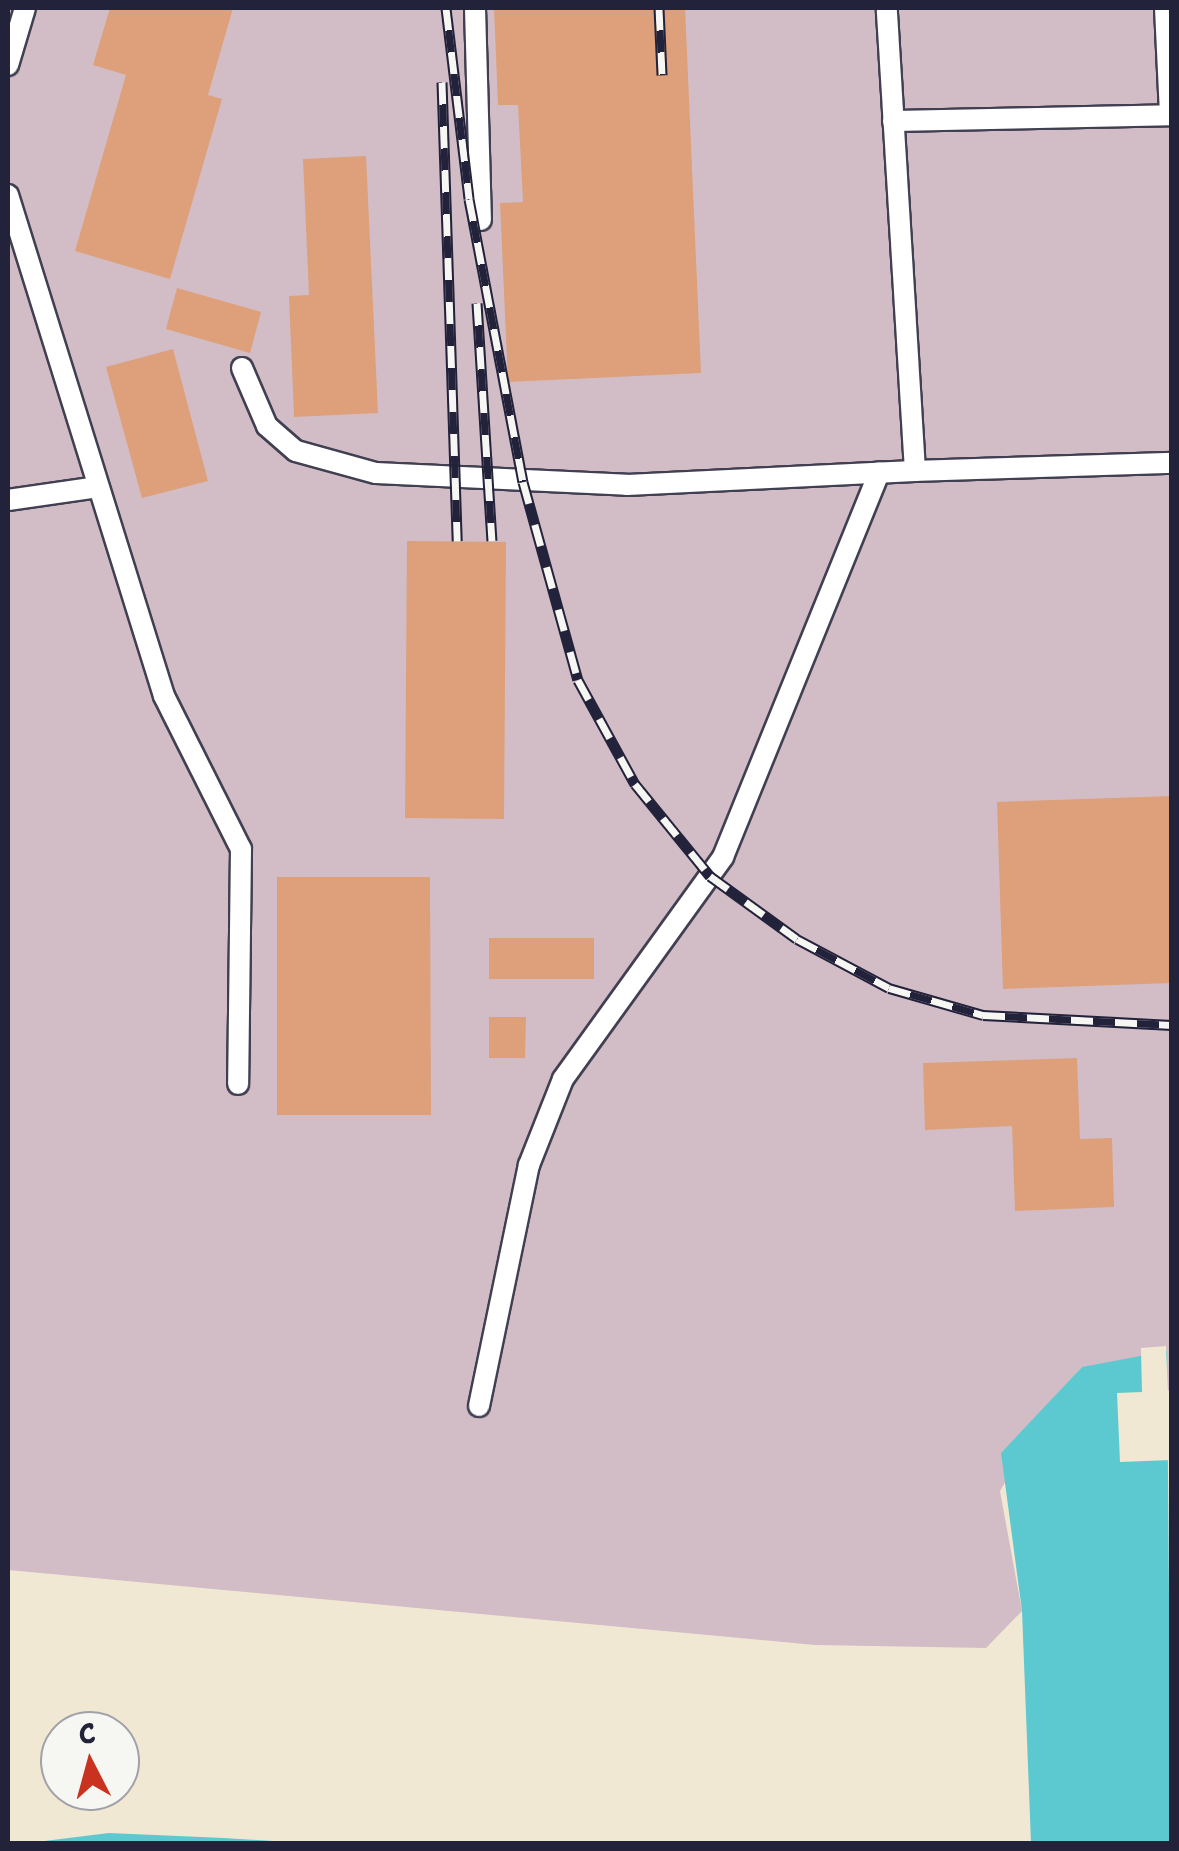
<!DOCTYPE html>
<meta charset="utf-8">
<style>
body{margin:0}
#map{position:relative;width:1179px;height:1851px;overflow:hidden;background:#f1e8d3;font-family:"Shantell Sans",sans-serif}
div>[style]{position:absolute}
.industrial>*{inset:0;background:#d2bdc6}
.water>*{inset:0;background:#5cc9d1}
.pier>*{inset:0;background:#f1e8d3}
.building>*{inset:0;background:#dda07a}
.roads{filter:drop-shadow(2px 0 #414052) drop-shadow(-2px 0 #414052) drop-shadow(0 2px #414052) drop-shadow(0 -2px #414052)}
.lane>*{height:20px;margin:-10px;padding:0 10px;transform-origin:10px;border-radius:10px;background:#fff}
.rail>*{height:11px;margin-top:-5.5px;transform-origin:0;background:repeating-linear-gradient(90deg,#f6f6f2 0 22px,#22223b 0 44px);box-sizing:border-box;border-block:2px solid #22223b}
span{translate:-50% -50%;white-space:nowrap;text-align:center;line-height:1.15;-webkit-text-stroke:8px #f6f6f2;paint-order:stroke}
.frame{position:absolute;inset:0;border:10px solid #22223b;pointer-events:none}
.north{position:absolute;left:40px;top:1711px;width:100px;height:100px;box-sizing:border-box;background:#f6f6f2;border:2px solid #a1a1a9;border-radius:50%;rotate:354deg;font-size:28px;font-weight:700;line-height:40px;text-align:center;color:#22223b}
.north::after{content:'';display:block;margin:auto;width:35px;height:45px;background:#c8321e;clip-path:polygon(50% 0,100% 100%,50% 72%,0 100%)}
</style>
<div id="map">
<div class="industrial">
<div style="clip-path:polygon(8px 8px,1171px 8px,1171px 1391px,1082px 1367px,1057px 1394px,1000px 1491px,1022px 1611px,986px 1648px,815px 1645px,8px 1570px)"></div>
</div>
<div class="water">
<div style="clip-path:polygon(1167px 1351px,1171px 1843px,1031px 1843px,1022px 1611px,1001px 1453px,1082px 1367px)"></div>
<div style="clip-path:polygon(109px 1833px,224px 1838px,306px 1843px,28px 1843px)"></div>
</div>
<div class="pier">
<div style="clip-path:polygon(1166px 1346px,1171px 1460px,1120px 1462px,1117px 1393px,1142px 1392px,1141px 1348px)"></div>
</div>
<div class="building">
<div style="clip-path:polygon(110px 8px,233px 8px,208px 95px,222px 99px,170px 279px,75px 251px,126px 75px,93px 65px)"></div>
<div style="clip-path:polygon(494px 8px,685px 8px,701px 373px,508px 382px,500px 203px,523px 202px,518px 105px,498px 105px)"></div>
<div style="clip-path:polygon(366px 156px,378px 413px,294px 417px,289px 296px,309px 295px,303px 159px)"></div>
<div style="clip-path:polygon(177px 288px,261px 312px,250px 353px,166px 329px)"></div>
<div style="clip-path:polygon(173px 349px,208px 481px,142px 498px,106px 367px)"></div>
<div style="clip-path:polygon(407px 541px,506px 542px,504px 819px,405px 818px)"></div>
<div style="clip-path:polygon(1172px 796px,1172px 983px,1003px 989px,997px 802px)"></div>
<div style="clip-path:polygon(277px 877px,430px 877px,431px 1115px,277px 1115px)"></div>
<div style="clip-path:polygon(489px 938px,594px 938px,594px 979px,489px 979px)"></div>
<div style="clip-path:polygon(489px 1017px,526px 1017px,525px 1058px,489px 1058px)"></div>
<div style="clip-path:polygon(1077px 1058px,1080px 1139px,1112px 1138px,1114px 1207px,1015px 1211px,1012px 1126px,925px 1130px,923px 1063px)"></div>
</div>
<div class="roads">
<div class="lane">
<div style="left:475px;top:8px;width:212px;rotate:88.4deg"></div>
<div style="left:1165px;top:8px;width:107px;rotate:87.3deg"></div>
<div style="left:8px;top:65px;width:59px;rotate:-73.4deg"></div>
<div style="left:893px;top:121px;width:279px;rotate:-1.2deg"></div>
<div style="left:8px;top:195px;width:525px;rotate:72.7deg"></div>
<div style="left:164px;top:696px;width:171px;rotate:63.3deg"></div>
<div style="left:241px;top:849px;width:235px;rotate:90.7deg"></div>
<div style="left:242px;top:368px;width:63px;rotate:66.7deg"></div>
<div style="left:267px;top:426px;width:38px;rotate:41deg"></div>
<div style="left:296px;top:451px;width:83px;rotate:15.4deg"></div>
<div style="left:376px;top:473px;width:251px;rotate:2.7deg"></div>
<div style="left:627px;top:485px;width:288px;rotate:-2.8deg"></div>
<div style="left:915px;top:471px;width:464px;rotate:-93.5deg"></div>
<div style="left:915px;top:471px;width:257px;rotate:-1.8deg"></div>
<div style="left:8px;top:500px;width:91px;rotate:-8.2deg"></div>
<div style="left:479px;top:1406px;width:246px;rotate:-78.3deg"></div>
<div style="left:529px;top:1165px;width:92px;rotate:-68.4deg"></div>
<div style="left:563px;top:1079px;width:274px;rotate:-54.2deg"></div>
<div style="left:723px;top:857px;width:415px;rotate:-67.9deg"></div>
</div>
</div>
<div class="rail">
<div style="left:446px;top:8px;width:192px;rotate:83.1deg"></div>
<div style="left:469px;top:199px;width:288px;rotate:79.2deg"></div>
<div style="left:523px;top:482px;width:205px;rotate:74.5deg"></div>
<div style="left:578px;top:680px;width:119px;rotate:61.3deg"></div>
<div style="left:635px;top:784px;width:119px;rotate:50.8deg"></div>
<div style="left:710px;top:876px;width:107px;rotate:35.9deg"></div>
<div style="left:797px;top:939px;width:104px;rotate:28deg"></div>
<div style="left:889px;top:988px;width:98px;rotate:16deg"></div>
<div style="left:983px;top:1015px;width:189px;rotate:3deg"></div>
<div style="left:659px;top:8px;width:67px;rotate:87.4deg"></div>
<div style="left:442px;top:82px;width:459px;rotate:88.1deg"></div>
<div style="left:477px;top:303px;width:238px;rotate:86.4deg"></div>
</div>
<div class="frame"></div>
<div class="north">С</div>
</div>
